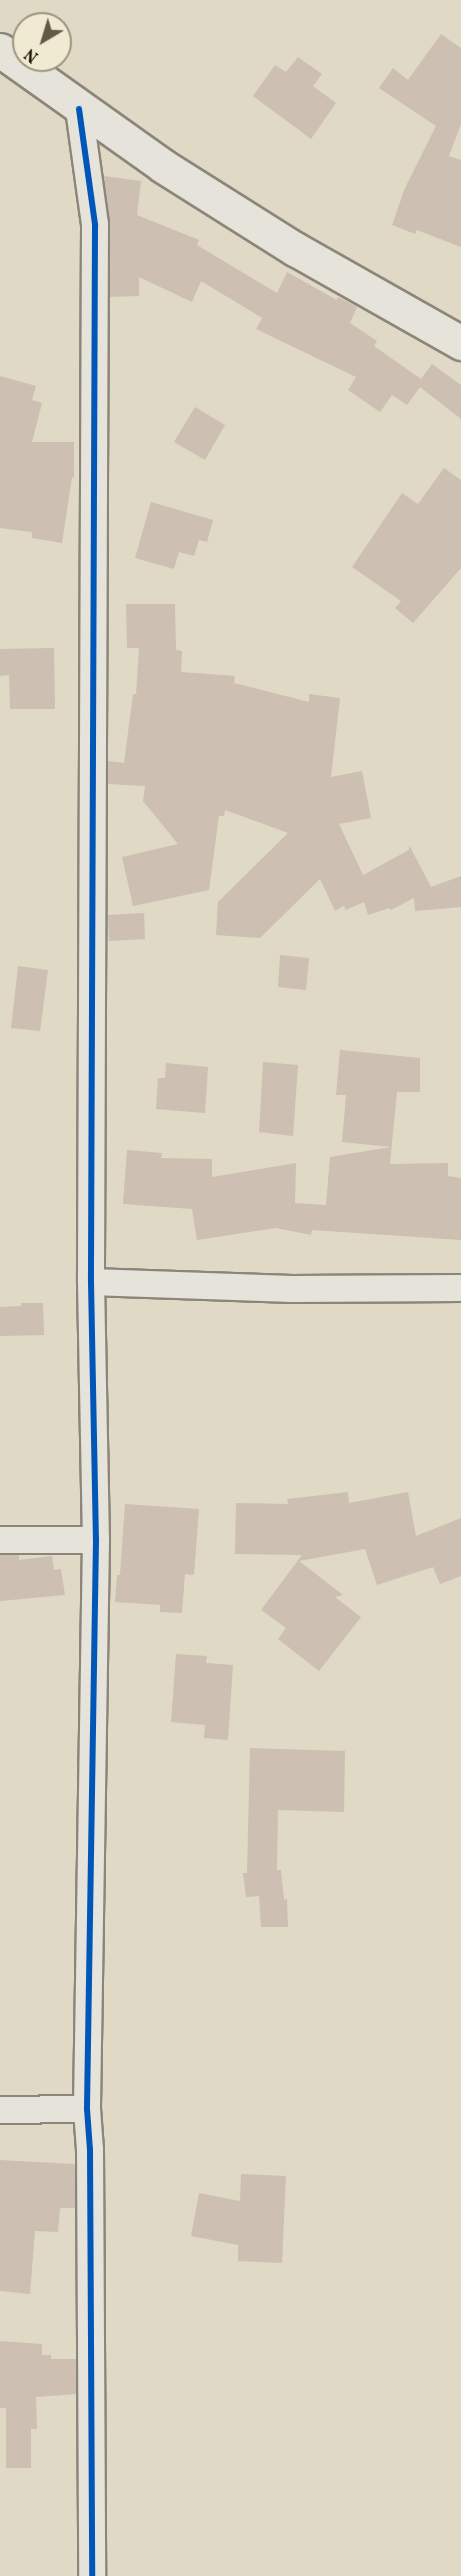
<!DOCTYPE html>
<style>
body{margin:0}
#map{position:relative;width:461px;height:2576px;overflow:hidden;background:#e0d9c6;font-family:Vollkorn,serif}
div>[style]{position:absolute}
.building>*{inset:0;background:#cdbfb1}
.roads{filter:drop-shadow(2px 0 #8c867a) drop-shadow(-2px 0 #8c867a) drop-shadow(0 2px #8c867a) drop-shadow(0 -2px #8c867a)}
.street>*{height:26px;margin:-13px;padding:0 13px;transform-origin:13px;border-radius:13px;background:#e6e3da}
.secondary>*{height:33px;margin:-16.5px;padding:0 16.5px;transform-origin:16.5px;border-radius:16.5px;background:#e6e3da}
.cycleway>*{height:6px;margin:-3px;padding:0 3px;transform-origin:3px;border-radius:3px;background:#0057b8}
span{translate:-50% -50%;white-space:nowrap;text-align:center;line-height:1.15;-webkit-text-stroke:4.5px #f1ead3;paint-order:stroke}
.north{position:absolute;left:12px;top:12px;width:60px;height:60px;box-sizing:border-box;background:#f1ead3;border:2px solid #9e947f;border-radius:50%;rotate:218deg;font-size:16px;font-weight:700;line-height:24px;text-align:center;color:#211402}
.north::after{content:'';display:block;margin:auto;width:21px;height:27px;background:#645947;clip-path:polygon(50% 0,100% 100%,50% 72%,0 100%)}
</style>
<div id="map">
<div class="building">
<div style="clip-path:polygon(441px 34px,461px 48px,461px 124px,449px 156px,461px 160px,461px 247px,417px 230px,415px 234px,392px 225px,405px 188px,436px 126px,379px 88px,393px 68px,408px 80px)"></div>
<div style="clip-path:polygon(298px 57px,322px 74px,313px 86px,336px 103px,311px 139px,253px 96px,275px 65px,286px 72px)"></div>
<div style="clip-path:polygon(104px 176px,141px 181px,137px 215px,199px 240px,197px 245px,277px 293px,287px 272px,337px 300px,338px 297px,357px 307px,350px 323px,377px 341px,374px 346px,421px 379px,432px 364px,461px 385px,461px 419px,420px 387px,407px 405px,392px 395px,380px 412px,348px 390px,356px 377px,256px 329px,262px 318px,201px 281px,192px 302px,139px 277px,139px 296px,110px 297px,110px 225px)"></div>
<div style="clip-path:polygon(0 376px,36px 386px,32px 400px,42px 403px,32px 442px,74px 442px,74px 478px,72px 477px,62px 543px,32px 538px,32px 532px,0 528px)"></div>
<div style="clip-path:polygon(195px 407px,225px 425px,205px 460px,174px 442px)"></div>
<div style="clip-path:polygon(444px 468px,461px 480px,461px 568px,413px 623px,395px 608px,401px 601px,352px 567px,402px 493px,418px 504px)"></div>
<div style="clip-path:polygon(151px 502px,213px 520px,207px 542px,199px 540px,194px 556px,179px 552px,174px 569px,135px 558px)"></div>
<div style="clip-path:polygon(126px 604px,175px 604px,176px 650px,182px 651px,181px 672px,235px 676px,234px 683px,309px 702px,309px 694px,340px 698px,331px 777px,362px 771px,371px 818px,339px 824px,363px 875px,409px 850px,409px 845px,431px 887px,461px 876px,461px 907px,415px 911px,414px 898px,391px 910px,389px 908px,368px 915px,364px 902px,346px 910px,344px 906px,335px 911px,320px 879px,260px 938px,216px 935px,218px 902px,288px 833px,225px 810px,224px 816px,219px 816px,209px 890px,133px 906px,122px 857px,178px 844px,143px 801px,145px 786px,108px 784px,108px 761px,124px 763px,133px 694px,136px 694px,139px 648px,127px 648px)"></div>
<div style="clip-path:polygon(54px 648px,55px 709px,10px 709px,9px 675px,0 676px,0 649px)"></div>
<div style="clip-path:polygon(144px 913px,145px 939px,109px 941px,108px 915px)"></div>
<div style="clip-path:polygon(280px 955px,309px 958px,306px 990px,278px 987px)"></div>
<div style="clip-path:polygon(18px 966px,48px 970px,40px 1031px,11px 1028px)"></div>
<div style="clip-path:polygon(340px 1050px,420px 1058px,420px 1092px,397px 1092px,390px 1164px,448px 1163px,448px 1176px,461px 1178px,461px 1240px,312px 1230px,311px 1235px,276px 1228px,197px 1240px,192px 1209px,123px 1204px,127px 1150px,162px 1153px,161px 1158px,212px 1159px,212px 1177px,296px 1163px,295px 1203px,326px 1205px,330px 1157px,391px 1147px,342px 1142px,346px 1095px,336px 1095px)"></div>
<div style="clip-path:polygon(263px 1062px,298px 1065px,293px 1136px,259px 1132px)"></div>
<div style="clip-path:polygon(166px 1063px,208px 1067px,205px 1113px,156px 1109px,158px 1078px,165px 1078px)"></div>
<div style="clip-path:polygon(21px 1303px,43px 1303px,44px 1335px,0 1336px,0 1307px,21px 1306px)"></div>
<div style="clip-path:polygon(348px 1492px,349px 1503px,408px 1492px,416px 1536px,461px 1518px,461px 1576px,440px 1584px,433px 1567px,377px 1585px,365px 1549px,299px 1561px,343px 1595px,335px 1597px,361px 1617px,319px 1671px,278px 1639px,286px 1628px,261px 1610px,302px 1555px,235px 1554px,236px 1503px,288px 1504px,287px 1499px)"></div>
<div style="clip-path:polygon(125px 1504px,199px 1509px,194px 1575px,185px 1574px,182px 1613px,160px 1612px,160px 1605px,115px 1602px,117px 1575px,120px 1575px)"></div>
<div style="clip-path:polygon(0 1555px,19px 1555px,19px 1560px,52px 1556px,54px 1570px,61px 1569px,65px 1595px,0 1601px)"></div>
<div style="clip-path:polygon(176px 1654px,207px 1656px,206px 1663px,233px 1665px,228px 1740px,204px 1738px,205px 1725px,171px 1722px)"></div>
<div style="clip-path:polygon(250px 1748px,345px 1751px,344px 1812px,278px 1810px,277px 1870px,281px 1870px,284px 1900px,287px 1899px,288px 1927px,261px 1927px,259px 1896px,246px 1897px,243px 1873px,247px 1873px)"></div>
<div style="clip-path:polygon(0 2160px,74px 2164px,75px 2167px,75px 2208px,60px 2208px,58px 2232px,35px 2231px,30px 2294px,0 2291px)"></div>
<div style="clip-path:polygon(241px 2174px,286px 2176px,282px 2263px,238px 2261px,238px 2245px,191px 2236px,199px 2193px,240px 2201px)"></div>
<div style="clip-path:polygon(0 2341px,42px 2344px,42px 2355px,51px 2355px,51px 2359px,76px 2359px,76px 2394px,36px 2397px,37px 2429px,31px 2429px,31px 2468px,6px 2468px,6px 2408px,0 2408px)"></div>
</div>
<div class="roads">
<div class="street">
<div style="left:79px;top:109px;width:117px;rotate:82.1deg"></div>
<div style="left:95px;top:225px;width:1057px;rotate:90.22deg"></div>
<div style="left:91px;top:1282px;width:258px;rotate:88.9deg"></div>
<div style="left:96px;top:1540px;width:569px;rotate:90.91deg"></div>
<div style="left:87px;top:2109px;width:41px;rotate:85.8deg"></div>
<div style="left:90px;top:2150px;width:426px;rotate:89.7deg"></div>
<div style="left:91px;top:1282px;width:201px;rotate:2deg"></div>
<div style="left:292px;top:1289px;width:169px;rotate:-0.3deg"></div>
<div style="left:0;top:1540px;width:96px"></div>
<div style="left:0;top:2110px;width:87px;rotate:-0.7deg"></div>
</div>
<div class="secondary">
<div style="left:0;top:50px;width:200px;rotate:35.4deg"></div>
<div style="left:163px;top:166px;width:156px;rotate:32.2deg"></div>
<div style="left:295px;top:249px;width:191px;rotate:29.5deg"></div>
</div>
</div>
<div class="cycleway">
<div style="left:79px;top:109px;width:117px;rotate:82.1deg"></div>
<div style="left:95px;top:225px;width:1057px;rotate:90.22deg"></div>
<div style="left:91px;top:1282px;width:258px;rotate:88.9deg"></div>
<div style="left:96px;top:1540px;width:569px;rotate:90.91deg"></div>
<div style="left:87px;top:2109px;width:41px;rotate:85.8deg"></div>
<div style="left:90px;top:2150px;width:426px;rotate:89.7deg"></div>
</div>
<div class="north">N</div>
</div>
